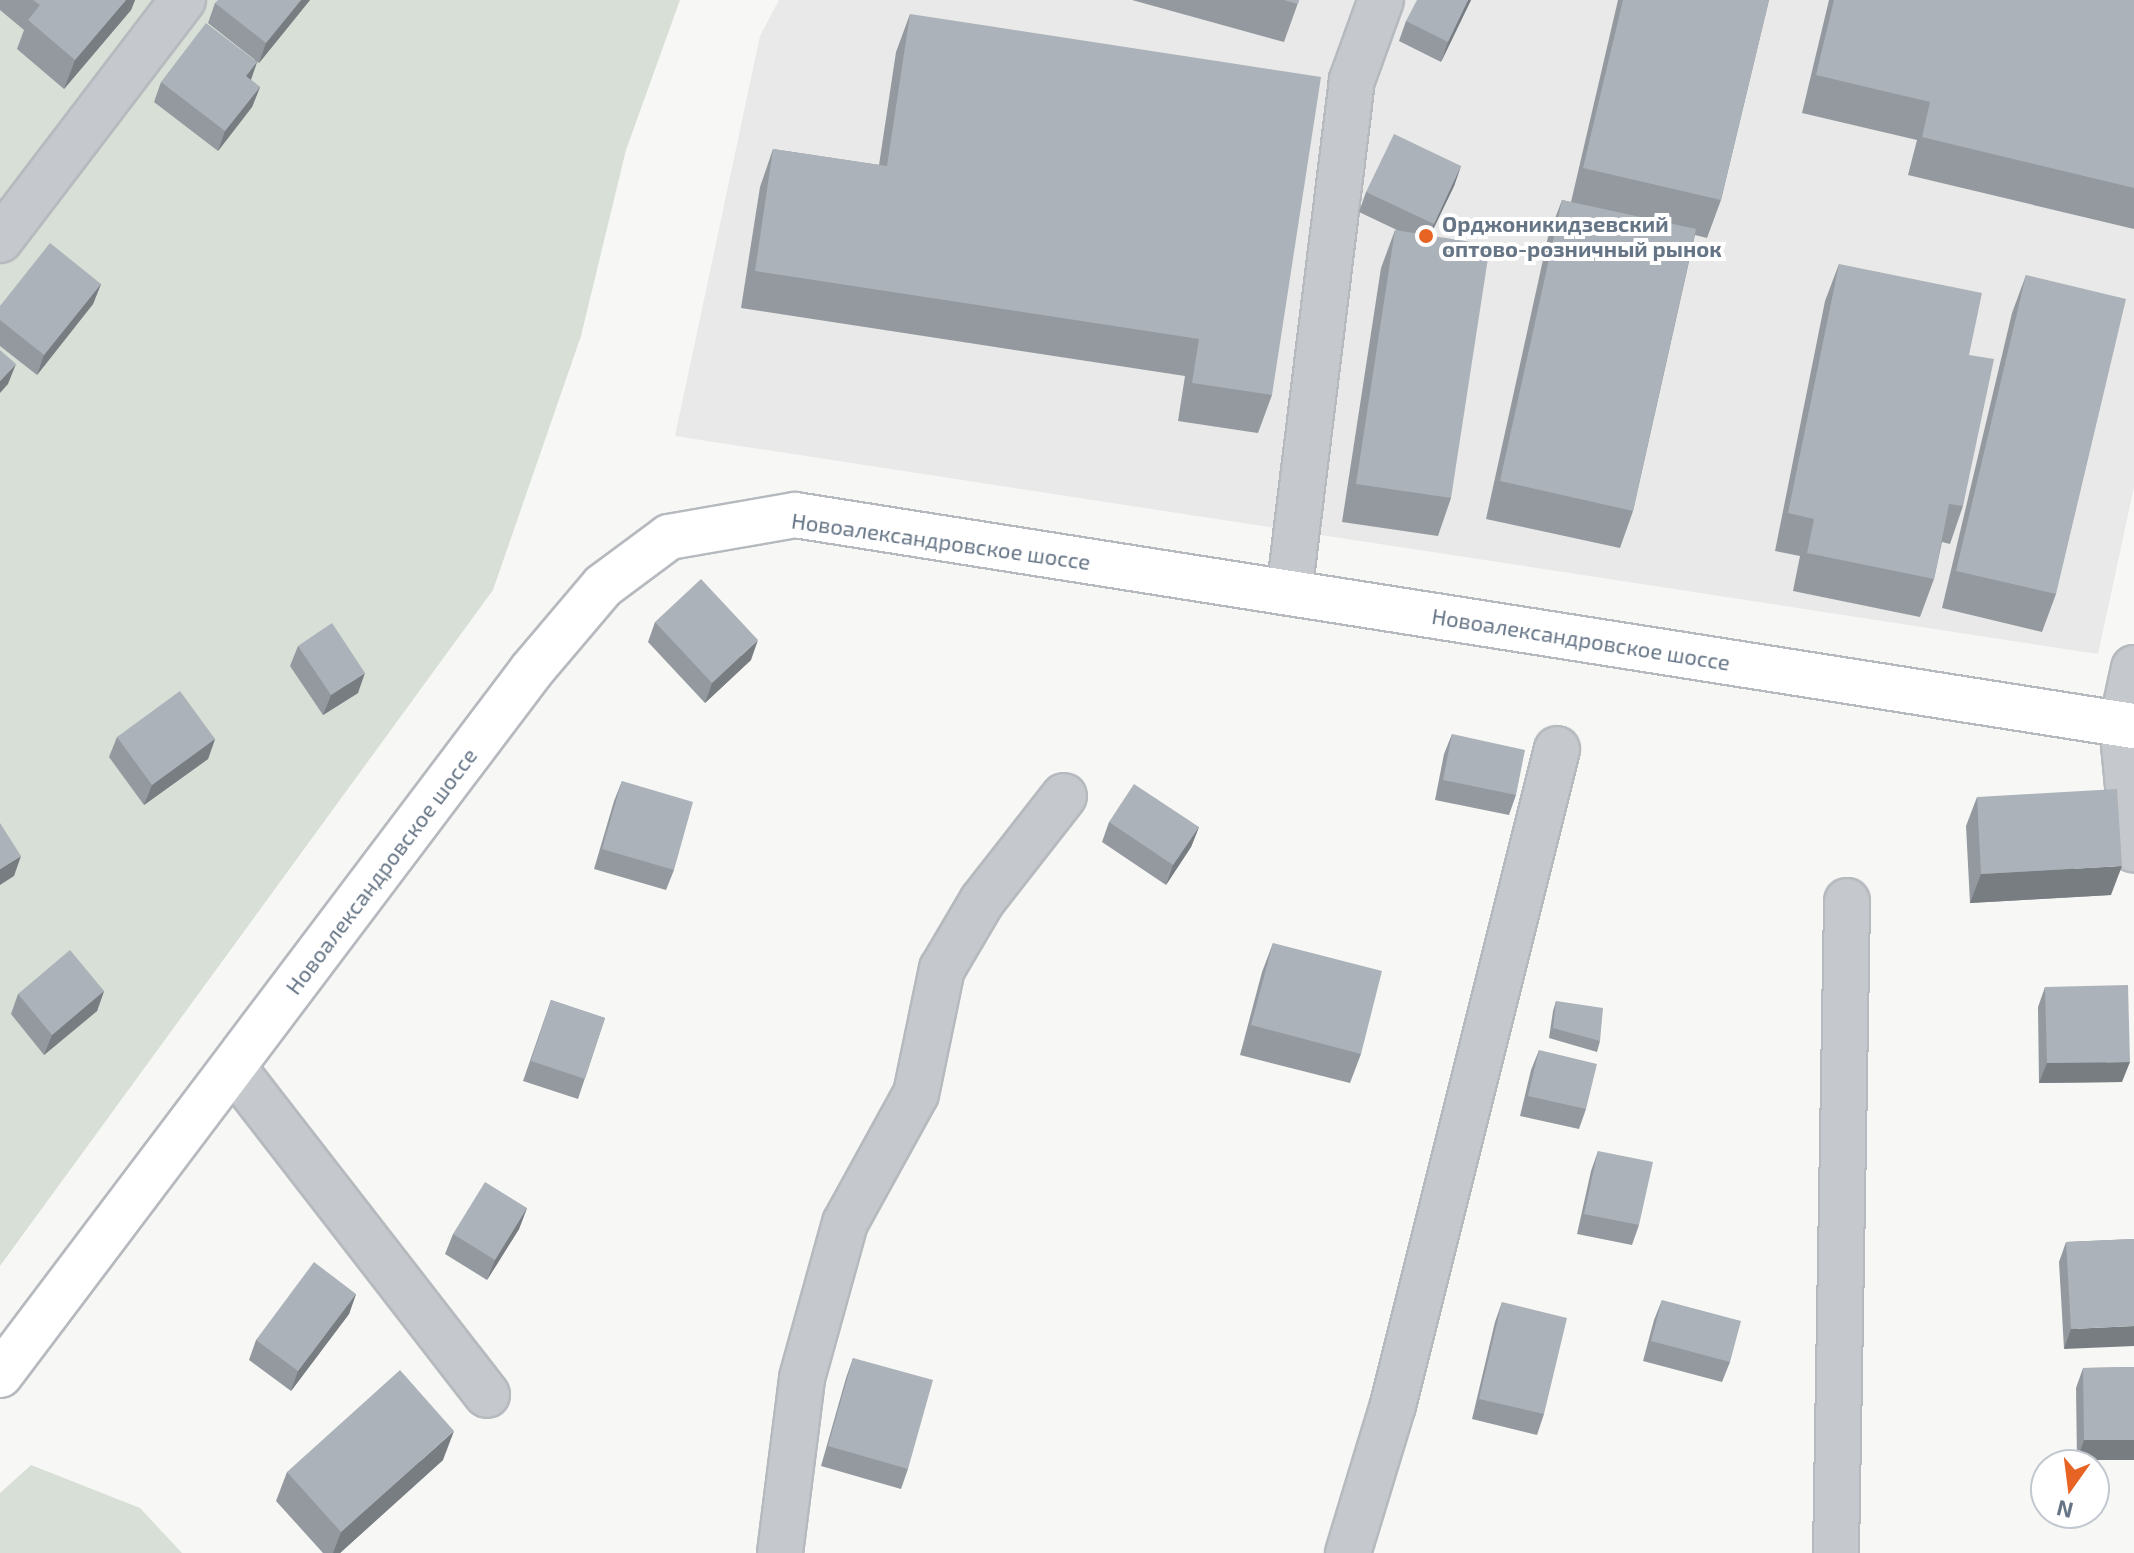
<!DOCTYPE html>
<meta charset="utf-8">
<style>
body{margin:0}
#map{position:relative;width:2134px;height:1553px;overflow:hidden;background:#f7f8f5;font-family:"Exo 2",sans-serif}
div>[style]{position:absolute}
.built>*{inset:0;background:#e8e9e8}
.green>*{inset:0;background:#d8dfd6}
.roads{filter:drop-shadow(2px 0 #b6babe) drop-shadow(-2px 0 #b6babe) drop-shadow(0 2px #b6babe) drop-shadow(0 -2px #b6babe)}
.minor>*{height:44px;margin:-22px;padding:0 22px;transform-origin:22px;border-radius:22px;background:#c5c8cc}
.major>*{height:44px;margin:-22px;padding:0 22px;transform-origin:22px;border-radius:22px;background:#fff}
.wall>*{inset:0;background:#93999f}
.shaded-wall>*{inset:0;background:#787d82}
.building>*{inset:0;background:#abb2b9}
.dots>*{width:22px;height:22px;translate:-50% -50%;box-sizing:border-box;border:4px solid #fff;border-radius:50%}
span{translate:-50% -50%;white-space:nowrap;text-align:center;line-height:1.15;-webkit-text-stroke:8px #fff;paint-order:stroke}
.poi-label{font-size:22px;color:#667586;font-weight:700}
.left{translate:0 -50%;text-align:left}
.street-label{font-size:22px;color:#667586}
.north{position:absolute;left:2030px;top:1449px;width:80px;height:80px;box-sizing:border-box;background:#fff;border:2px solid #c2c8cf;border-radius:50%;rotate:194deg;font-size:22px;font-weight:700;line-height:32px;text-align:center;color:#667586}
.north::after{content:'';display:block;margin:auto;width:28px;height:36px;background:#e76425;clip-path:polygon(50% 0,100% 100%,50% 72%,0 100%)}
</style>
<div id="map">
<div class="built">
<div style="clip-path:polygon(779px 0,2134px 0,2134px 487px,2098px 654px,675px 436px,760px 36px)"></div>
</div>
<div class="green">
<div style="clip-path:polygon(0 0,680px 0,626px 150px,581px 336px,493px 590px,0 1266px)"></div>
<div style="clip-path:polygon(31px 1465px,140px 1508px,182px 1553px,0 1553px,0 1493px)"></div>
</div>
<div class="roads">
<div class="minor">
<div style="left:0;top:240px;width:302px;rotate:-52.7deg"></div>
<div style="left:1289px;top:593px;width:517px;rotate:-83deg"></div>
<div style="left:1352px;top:80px;width:85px;rotate:-70.1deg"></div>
<div style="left:2134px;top:668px;width:57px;rotate:102.1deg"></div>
<div style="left:2122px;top:724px;width:126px;rotate:84.5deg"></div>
<div style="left:235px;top:1070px;width:411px;rotate:52.2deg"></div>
<div style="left:780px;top:1553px;width:176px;rotate:-82.8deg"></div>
<div style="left:802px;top:1378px;width:161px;rotate:-74.5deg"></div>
<div style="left:845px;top:1223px;width:147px;rotate:-61.2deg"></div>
<div style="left:916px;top:1094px;width:128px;rotate:-78.3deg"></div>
<div style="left:942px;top:969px;width:79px;rotate:-59.5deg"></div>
<div style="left:982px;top:901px;width:133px;rotate:-52deg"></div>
<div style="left:1348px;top:1553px;width:155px;rotate:-73.1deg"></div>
<div style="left:1393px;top:1405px;width:676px;rotate:-75.96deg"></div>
<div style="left:1836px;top:1553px;width:652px;rotate:-89.03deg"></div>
</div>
<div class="major">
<div style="left:0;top:1375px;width:882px;rotate:-52.97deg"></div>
<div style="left:531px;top:671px;width:111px;rotate:-49.7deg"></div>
<div style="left:603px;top:586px;width:82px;rotate:-36.6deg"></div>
<div style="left:669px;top:537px;width:128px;rotate:-9.9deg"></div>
<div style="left:795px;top:515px;width:1356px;rotate:8.96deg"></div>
</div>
</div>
<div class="wall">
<div style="clip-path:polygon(0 0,135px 0,131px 10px,64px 89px,17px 49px,24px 30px,0 10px)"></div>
<div style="clip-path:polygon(310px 0,259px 63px,257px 62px,251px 80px,260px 87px,252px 107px,218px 151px,154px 102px,161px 82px,255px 60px,208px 23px,215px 3px)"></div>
<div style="clip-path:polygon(1132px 0,1299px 0,1284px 42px)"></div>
<div style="clip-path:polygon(1471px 0,1441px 62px,1399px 41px,1406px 21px)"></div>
<div style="clip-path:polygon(1618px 0,1769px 0,1721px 200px,1707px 238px,1695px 235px,1633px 511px,1620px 548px,1486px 519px,1548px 237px,1562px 200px,1571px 202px)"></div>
<div style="clip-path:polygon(1829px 0,2134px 0,2134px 229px,1908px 175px,1917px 140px,1802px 113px)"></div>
<div style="clip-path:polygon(910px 14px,1272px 395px,1258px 433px,1178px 421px,1185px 376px,741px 308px,760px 187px,773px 149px,879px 165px,896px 52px)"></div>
<div style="clip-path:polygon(1461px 166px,1454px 186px,1430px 236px,1451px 498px,1438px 536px,1342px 522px,1381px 268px,1395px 230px,1399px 231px,1359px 212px,1366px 192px)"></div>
<div style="clip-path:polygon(1839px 264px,1969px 355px,1963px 506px,1950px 544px,1942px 542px,1934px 579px,1920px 617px,1793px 591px,1800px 556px,1775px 551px,1825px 301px)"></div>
<div style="clip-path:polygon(2026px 275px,2056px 594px,2042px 632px,1942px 608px,2012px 313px)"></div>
<div style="clip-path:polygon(101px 284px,93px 304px,37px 375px,0 346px,0 306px)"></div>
<div style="clip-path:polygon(655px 622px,751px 660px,705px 703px,648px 642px)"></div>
<div style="clip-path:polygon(298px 646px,358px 693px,323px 715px,290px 666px)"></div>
<div style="clip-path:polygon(1452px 734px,1516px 795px,1509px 815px,1435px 800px,1444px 754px)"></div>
<div style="clip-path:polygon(117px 737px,215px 739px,208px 759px,144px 805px,109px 757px)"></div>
<div style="clip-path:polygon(622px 781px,674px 870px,666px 890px,594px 869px,614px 801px)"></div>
<div style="clip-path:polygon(1977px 797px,2111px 895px,1970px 903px,1966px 826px)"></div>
<div style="clip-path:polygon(1109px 822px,1199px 827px,1191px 847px,1166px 885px,1102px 842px)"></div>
<div style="clip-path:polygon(1273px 943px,1361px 1054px,1350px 1083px,1240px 1055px,1262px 972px)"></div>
<div style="clip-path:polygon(2045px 987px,2122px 1082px,2039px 1083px,2038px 1007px)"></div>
<div style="clip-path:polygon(104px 991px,97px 1011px,44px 1055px,11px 1014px,18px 994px)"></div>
<div style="clip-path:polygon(551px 1000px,605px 1018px,578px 1099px,523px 1081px)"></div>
<div style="clip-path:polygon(1556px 1001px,1600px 1041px,1597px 1052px,1549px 1038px,1553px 1011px)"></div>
<div style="clip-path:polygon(1539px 1050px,1586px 1109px,1579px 1129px,1520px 1116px,1531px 1070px)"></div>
<div style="clip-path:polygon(1598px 1151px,1639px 1225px,1632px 1245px,1577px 1234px,1591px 1171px)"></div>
<div style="clip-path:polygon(527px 1208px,519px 1229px,487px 1280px,445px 1254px,453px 1234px)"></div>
<div style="clip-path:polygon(2134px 1239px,2064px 1349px,2059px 1262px,2066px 1242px)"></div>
<div style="clip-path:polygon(356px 1294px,349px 1314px,291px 1391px,249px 1360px,256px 1340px)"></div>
<div style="clip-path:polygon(1662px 1300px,1730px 1362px,1722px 1382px,1643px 1361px,1654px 1320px)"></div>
<div style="clip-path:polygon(1502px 1302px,1544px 1414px,1537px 1435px,1472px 1419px,1495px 1322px)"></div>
<div style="clip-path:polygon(853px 1358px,908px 1469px,901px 1489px,821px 1466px,846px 1378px)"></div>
<div style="clip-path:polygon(2134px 1367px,2134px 1460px,2077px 1460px,2076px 1388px,2083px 1368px)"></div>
<div style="clip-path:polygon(443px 1460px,340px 1553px,323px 1553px,276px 1501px,287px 1472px)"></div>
</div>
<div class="shaded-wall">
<div style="clip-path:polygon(126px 0,135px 0,131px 10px,64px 89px,75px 60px)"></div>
<div style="clip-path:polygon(301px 0,310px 0,259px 63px,266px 43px)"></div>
<div style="clip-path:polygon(1468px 0,1471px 0,1441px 62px,1448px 42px)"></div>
<div style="clip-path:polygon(257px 62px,250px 82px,246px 76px)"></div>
<div style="clip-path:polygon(260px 87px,252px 107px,218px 151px,225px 131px)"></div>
<div style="clip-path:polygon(1461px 166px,1454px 186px,1426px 244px,1434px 224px)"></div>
<div style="clip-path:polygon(101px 284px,93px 304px,37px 375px,44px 355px)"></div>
<div style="clip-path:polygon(16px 364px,8px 384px,0 393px,0 381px)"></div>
<div style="clip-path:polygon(758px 640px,751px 660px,705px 703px,712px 683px)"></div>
<div style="clip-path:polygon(365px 673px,358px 693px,323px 715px,331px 695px)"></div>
<div style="clip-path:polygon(215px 739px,208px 759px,144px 805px,152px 785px)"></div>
<div style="clip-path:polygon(1199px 827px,1191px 847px,1166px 885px,1173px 865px)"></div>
<div style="clip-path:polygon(21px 856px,14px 876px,0 885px,0 869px)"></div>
<div style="clip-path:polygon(2122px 866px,2111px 895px,1970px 903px,1981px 874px)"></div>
<div style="clip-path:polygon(104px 991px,97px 1011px,44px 1055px,52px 1035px)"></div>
<div style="clip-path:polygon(2130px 1062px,2122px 1082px,2039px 1083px,2047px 1063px)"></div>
<div style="clip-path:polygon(527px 1208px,519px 1229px,487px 1280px,495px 1260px)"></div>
<div style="clip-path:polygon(356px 1294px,349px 1314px,291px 1391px,298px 1371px)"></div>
<div style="clip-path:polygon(2134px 1326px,2134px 1346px,2064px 1349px,2071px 1329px)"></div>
<div style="clip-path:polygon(454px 1431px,443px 1460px,340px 1553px,333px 1553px,341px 1532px)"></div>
<div style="clip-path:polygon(2084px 1440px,2134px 1440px,2134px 1460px,2077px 1460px)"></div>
</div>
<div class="building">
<div style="clip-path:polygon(33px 0,126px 0,75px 60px,28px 20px,40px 5px)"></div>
<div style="clip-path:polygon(218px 0,301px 0,266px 43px,215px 3px)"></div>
<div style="clip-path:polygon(1284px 0,1299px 0,1298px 4px)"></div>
<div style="clip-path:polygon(1417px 0,1468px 0,1448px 42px,1406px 21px)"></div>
<div style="clip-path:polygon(1623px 0,1769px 0,1721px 200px,1583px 168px)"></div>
<div style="clip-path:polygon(1834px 0,2134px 0,2134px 188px,1922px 137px,1930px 102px,1816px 75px)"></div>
<div style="clip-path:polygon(910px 14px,1321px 77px,1272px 395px,1192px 383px,1199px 339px,755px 271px,773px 149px,887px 166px)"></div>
<div style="clip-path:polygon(206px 23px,257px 62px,246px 76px,260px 87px,225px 131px,161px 82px)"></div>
<div style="clip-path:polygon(1394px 134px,1461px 166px,1434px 224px,1366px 192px)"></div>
<div style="clip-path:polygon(1562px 200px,1696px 229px,1633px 511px,1500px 481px)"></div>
<div style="clip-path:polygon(1395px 230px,1490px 245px,1451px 498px,1356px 484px)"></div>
<div style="clip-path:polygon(50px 243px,101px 284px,44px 355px,0 320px,0 306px)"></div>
<div style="clip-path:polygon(1839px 264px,1982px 293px,1969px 355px,1994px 359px,1963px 506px,1949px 504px,1934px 579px,1807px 553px,1814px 519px,1788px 513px)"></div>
<div style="clip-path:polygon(2026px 275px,2126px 299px,2056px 594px,1956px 571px)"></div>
<div style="clip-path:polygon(0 350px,16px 364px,0 381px)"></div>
<div style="clip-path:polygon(701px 579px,758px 640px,712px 683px,655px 622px)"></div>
<div style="clip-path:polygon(332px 623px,365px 673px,331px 695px,298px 646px)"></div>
<div style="clip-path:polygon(180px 691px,215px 739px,152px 785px,117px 737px)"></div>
<div style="clip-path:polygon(1452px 734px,1525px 750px,1516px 795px,1443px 780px)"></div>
<div style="clip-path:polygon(622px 781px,693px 802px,674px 870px,602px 849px)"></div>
<div style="clip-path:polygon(1134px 784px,1199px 827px,1173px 865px,1109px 822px)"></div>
<div style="clip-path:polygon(2117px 789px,2122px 866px,1981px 874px,1977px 797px)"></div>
<div style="clip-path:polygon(0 823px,21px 856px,0 869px)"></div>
<div style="clip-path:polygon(1273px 943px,1382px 971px,1361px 1054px,1251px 1025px)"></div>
<div style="clip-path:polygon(70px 950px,104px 991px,52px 1035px,18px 994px)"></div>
<div style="clip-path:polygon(2128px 985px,2130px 1062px,2047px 1063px,2045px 987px)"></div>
<div style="clip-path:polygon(551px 1000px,605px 1018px,585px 1079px,531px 1061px)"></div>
<div style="clip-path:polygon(1556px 1001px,1603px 1008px,1600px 1041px,1553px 1028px)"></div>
<div style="clip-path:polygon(1539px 1050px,1597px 1064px,1586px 1109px,1528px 1096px)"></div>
<div style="clip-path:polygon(1598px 1151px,1653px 1162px,1639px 1225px,1584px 1214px)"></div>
<div style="clip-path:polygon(485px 1182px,527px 1208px,495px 1260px,453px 1234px)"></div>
<div style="clip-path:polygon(2134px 1239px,2134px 1326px,2071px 1329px,2066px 1242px)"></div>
<div style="clip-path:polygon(314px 1262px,356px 1294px,298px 1371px,256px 1340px)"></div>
<div style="clip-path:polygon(1662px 1300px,1741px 1321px,1730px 1362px,1651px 1341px)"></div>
<div style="clip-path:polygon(1502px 1302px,1567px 1318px,1544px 1414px,1479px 1399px)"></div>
<div style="clip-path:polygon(853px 1358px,933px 1380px,908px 1469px,828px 1446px)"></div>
<div style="clip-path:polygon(2134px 1367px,2134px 1440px,2084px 1440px,2083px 1368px)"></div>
<div style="clip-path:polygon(400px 1370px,454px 1431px,341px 1532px,287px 1472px)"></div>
</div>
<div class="dots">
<div style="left:1426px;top:236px;background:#e76425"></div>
</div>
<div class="poi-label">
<span class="left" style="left:1442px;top:236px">Орджоникидзевский<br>оптово-розничный рынок</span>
</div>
<div class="street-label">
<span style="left:941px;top:541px;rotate:8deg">Новоалександровское шоссе</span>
<span style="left:1581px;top:639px;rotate:9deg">Новоалександровское шоссе</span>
<span style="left:381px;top:871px;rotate:-53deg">Новоалександровское шоссе</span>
</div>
<div class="north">N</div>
</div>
